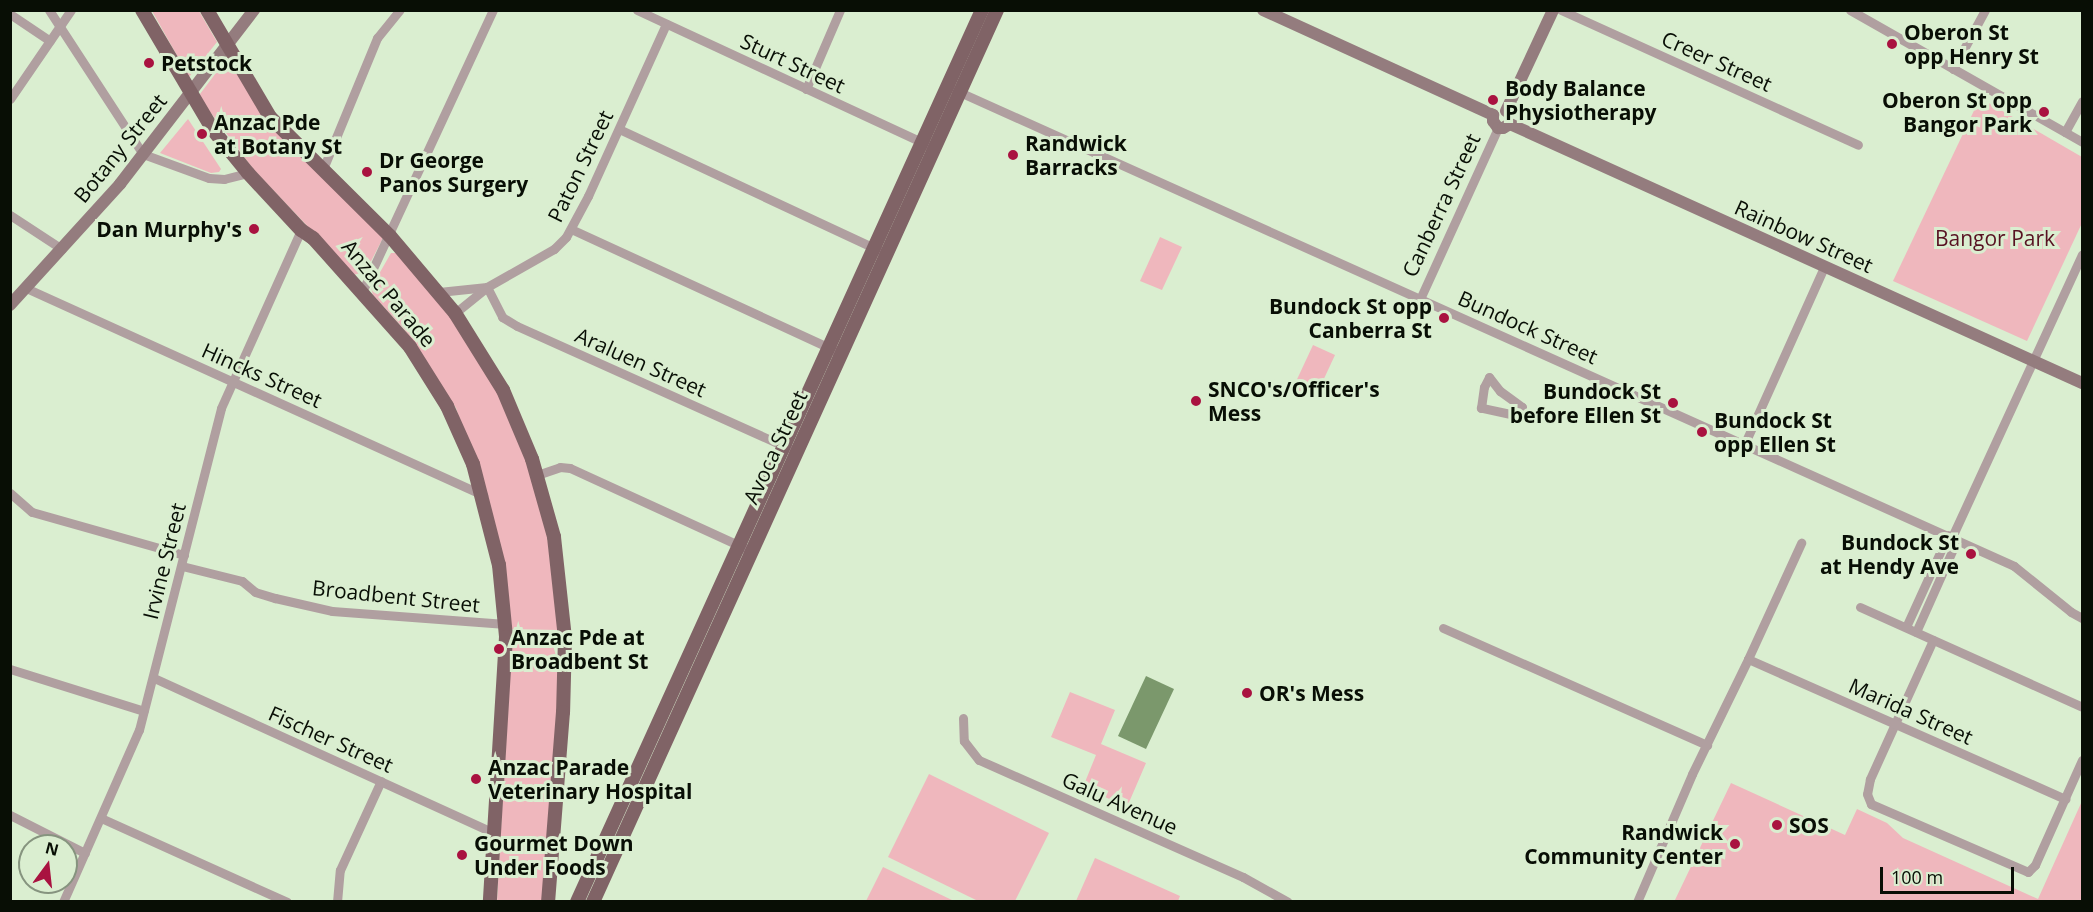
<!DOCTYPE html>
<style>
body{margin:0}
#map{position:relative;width:2093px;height:912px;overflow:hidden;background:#daeed0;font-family:"Open Sans",sans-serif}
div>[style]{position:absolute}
.green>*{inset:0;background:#efb7bd}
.water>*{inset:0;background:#7b986c}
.street>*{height:9px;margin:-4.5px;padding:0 4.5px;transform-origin:4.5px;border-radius:4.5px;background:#b09fa0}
.secondary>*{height:12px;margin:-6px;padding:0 6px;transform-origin:6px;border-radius:6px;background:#947c7e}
.primary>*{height:14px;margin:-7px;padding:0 7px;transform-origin:7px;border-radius:7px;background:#806366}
.dots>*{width:16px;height:16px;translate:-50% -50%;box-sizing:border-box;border:3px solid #daeed0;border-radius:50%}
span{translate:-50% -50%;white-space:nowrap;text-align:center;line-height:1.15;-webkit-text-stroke:6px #daeed0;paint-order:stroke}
.poi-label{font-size:21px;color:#080e05;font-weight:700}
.left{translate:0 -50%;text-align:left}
.right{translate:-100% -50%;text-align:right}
.street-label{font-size:21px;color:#080e05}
.park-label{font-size:21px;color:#581222}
.frame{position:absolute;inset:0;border:12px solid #080e05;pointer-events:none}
.north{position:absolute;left:18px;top:834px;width:60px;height:60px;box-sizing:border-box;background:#daeed0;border:2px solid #86947f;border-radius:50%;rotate:15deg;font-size:16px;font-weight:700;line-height:24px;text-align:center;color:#080e05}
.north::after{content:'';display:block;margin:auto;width:21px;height:27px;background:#a91240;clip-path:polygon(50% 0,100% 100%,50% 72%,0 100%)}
.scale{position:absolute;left:1880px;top:867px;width:134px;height:27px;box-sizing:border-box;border:3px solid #080e05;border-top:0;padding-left:8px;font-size:18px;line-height:21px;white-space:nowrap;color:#080e05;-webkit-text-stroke:4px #daeed0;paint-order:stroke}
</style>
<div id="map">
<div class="green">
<div style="clip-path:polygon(152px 11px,199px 11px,217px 42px,189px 77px)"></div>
<div style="clip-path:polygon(225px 61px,230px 63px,384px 236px,366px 271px,354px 275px,254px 170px,201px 100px,200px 94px)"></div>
<div style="clip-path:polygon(1980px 98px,2082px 157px,2082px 223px,2027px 341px,1893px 281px)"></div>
<div style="clip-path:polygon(188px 119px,221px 169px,219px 172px,211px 173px,160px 153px)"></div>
<div style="clip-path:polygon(1160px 237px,1182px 247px,1162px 290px,1140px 281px)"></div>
<div style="clip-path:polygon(391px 253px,399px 253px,436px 295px,505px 404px,532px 475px,547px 534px,558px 630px,510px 629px,503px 555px,456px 408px,405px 330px,373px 295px,371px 288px)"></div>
<div style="clip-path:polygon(1313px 345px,1335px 355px,1315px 398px,1293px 388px)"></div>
<div style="clip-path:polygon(511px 644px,553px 645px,560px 671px,542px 901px,497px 902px)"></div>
<div style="clip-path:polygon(1070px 692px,1115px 710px,1101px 744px,1146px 763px,1127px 807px,1083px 787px,1096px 755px,1051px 737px)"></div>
<div style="clip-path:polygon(929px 774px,1049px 833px,1015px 901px,978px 901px,888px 857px)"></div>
<div style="clip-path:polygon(1731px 783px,1845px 835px,1857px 809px,1887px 823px,1903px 838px,2038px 899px,2082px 801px,2082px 901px,1674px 902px)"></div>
<div style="clip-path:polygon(1095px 858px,1180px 896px,1178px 901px,1076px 901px)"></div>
<div style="clip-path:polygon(883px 867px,954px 901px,866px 901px)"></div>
</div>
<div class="water">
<div style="clip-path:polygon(1146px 676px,1174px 689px,1146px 749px,1118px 736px)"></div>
</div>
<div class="street">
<div style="left:49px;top:10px;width:172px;rotate:56.9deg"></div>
<div style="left:143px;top:154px;width:70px;rotate:20deg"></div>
<div style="left:209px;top:178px;width:15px;rotate:4deg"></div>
<div style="left:224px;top:179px;width:25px;rotate:-14deg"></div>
<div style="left:637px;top:10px;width:327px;rotate:24.9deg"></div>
<div style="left:1561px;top:10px;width:326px;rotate:24.4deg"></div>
<div style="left:1850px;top:10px;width:267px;rotate:29.6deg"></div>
<div style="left:10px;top:14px;width:48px;rotate:34deg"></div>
<div style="left:1953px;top:69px;width:67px;rotate:-61.5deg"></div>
<div style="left:806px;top:89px;width:86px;rotate:-66.7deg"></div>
<div style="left:955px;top:90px;width:1161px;rotate:24.2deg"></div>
<div style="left:2014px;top:566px;width:73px;rotate:38.9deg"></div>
<div style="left:2071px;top:612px;width:13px;rotate:29deg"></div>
<div style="left:10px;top:99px;width:108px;rotate:-55.6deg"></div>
<div style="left:619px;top:129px;width:286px;rotate:25deg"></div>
<div style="left:2065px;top:132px;width:35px;rotate:-61deg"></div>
<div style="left:323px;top:169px;width:142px;rotate:-67.6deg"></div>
<div style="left:377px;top:38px;width:36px;rotate:-51deg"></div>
<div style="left:10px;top:215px;width:62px;rotate:33.2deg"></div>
<div style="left:571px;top:229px;width:297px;rotate:24.7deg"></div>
<div style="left:487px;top:287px;width:34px;rotate:63deg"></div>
<div style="left:502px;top:317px;width:17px;rotate:31deg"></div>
<div style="left:517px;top:326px;width:307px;rotate:24.2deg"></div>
<div style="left:26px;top:288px;width:502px;rotate:24.37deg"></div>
<div style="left:362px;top:292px;width:311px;rotate:-65.1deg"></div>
<div style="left:439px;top:292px;width:48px;rotate:-5.9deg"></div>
<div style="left:1420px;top:299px;width:188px;rotate:-65.5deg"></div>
<div style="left:455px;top:313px;width:41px;rotate:-39.1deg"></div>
<div style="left:487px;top:287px;width:77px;rotate:-29.6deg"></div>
<div style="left:554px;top:249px;width:17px;rotate:-45deg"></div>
<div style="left:566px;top:237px;width:47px;rotate:-61.8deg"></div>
<div style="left:588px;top:196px;width:189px;rotate:-65.6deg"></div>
<div style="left:1489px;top:377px;width:18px;rotate:52deg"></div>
<div style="left:1500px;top:391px;width:27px;rotate:36deg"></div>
<div style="left:1522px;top:407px;width:11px;rotate:131deg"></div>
<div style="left:1515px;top:415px;width:35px;rotate:-168deg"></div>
<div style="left:1481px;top:408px;width:21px;rotate:-82deg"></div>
<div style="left:1484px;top:387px;width:11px;rotate:-63deg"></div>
<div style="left:1745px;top:443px;width:193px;rotate:-65.8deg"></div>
<div style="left:537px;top:475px;width:24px;rotate:-19deg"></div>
<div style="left:560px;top:467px;width:10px;rotate:6deg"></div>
<div style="left:570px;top:468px;width:199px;rotate:24.6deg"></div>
<div style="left:10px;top:493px;width:29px;rotate:41deg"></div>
<div style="left:32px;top:512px;width:158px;rotate:15.8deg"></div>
<div style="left:1952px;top:537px;width:311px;rotate:-65.3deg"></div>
<div style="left:182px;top:566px;width:62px;rotate:14deg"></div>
<div style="left:242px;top:581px;width:17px;rotate:40deg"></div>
<div style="left:255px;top:592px;width:21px;rotate:17deg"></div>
<div style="left:275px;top:598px;width:58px;rotate:12.8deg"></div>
<div style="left:332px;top:611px;width:174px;rotate:4.3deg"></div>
<div style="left:1860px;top:607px;width:243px;rotate:24.2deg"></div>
<div style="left:1906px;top:627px;width:101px;rotate:-65.5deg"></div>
<div style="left:1443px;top:628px;width:289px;rotate:23.9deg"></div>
<div style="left:1916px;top:632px;width:101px;rotate:-66deg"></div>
<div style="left:506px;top:637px;width:59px;rotate:1deg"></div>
<div style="left:1933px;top:640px;width:153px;rotate:114.4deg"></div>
<div style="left:1870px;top:779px;width:15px;rotate:101deg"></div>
<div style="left:1867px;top:794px;width:11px;rotate:68deg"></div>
<div style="left:1871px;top:804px;width:171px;rotate:23.4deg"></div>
<div style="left:2028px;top:872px;width:10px;rotate:-45deg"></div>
<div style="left:2035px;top:865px;width:115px;rotate:-65.9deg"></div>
<div style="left:1748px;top:659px;width:128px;rotate:-65.4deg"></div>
<div style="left:10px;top:669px;width:140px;rotate:17.4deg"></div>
<div style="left:154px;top:678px;width:374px;rotate:24.5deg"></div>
<div style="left:963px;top:718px;width:23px;rotate:88deg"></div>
<div style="left:964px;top:741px;width:24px;rotate:52deg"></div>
<div style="left:979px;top:760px;width:289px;rotate:23.9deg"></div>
<div style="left:1243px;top:877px;width:51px;rotate:29.1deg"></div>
<div style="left:10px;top:815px;width:84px;rotate:26.9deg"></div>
<div style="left:101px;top:818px;width:204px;rotate:24.3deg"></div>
<div style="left:63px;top:902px;width:188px;rotate:-66.2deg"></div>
<div style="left:139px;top:730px;width:332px;rotate:-75.7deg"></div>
<div style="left:221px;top:408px;width:195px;rotate:-65.8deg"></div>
<div style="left:337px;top:902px;width:32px;rotate:-85deg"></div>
<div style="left:340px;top:870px;width:98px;rotate:-65.3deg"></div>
<div style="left:1637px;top:902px;width:139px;rotate:-66.7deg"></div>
<div style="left:1692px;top:774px;width:128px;rotate:-64deg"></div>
<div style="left:1748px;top:659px;width:347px;rotate:23.8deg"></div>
</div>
<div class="secondary">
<div style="left:1263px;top:10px;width:253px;rotate:24.5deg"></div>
<div style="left:1506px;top:111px;width:111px;rotate:-65deg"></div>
<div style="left:1493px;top:115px;width:6px;rotate:90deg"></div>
<div style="left:1493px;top:121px;width:9px;rotate:54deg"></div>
<div style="left:1498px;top:128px;width:5px"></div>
<div style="left:1503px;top:128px;width:8px;rotate:-30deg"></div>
<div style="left:1510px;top:124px;width:628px;rotate:24.36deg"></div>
<div style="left:10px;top:305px;width:164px;rotate:-47.7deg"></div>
<div style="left:120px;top:184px;width:220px;rotate:-52.4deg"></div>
</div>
<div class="primary">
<div style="left:142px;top:10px;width:139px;rotate:59.4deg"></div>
<div style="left:213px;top:130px;width:55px;rotate:50.9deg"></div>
<div style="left:248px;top:173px;width:78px;rotate:47.1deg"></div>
<div style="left:301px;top:230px;width:14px;rotate:34deg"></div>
<div style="left:313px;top:238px;width:146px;rotate:48.3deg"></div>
<div style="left:410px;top:347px;width:70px;rotate:57.9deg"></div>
<div style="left:447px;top:406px;width:64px;rotate:65.9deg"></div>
<div style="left:473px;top:464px;width:104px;rotate:75.6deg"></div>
<div style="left:499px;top:565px;width:72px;rotate:84.4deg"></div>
<div style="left:506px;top:637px;width:265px;rotate:93.5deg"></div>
<div style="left:207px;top:10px;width:124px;rotate:59.5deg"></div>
<div style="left:270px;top:117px;width:169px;rotate:44.8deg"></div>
<div style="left:390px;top:236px;width:101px;rotate:49.8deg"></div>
<div style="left:455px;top:313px;width:91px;rotate:58.1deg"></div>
<div style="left:503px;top:390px;width:75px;rotate:67.2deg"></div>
<div style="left:532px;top:459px;width:81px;rotate:74.2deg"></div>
<div style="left:554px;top:537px;width:102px;rotate:83.8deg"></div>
<div style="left:565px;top:638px;width:74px;rotate:91.5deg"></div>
<div style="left:563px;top:712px;width:191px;rotate:94.5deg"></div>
<div style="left:577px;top:902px;width:980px;rotate:-65.58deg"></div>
<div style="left:593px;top:902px;width:979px;rotate:-65.63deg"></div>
</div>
<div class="dots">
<div style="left:1892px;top:44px;background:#a91240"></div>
<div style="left:149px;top:63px;background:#a91240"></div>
<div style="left:1493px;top:100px;background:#a91240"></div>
<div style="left:2044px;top:112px;background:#a91240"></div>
<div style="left:202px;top:134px;background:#a91240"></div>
<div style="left:1013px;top:155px;background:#a91240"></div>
<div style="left:367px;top:172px;background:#a91240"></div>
<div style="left:254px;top:229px;background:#a91240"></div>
<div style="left:1444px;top:318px;background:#a91240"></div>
<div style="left:1196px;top:401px;background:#a91240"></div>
<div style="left:1673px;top:403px;background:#a91240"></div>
<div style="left:1702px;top:432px;background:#a91240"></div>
<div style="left:1971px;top:554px;background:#a91240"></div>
<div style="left:499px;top:649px;background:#a91240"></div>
<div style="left:1247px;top:693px;background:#a91240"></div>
<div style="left:476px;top:779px;background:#a91240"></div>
<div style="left:1777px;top:825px;background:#a91240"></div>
<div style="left:1735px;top:844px;background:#a91240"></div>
<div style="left:462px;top:855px;background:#a91240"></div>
</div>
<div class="poi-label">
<span class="left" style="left:1904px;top:44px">Oberon St<br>opp Henry St</span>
<span class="left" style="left:161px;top:63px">Petstock</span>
<span class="left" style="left:1505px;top:100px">Body Balance<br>Physiotherapy</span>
<span class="right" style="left:2032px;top:112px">Oberon St opp<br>Bangor Park</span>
<span class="left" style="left:214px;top:134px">Anzac Pde<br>at Botany St</span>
<span class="left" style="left:1025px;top:155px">Randwick<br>Barracks</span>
<span class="left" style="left:379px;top:172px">Dr George<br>Panos Surgery</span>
<span class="right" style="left:242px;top:229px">Dan Murphy's</span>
<span class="right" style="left:1432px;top:318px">Bundock St opp<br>Canberra St</span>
<span class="left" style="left:1208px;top:401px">SNCO's/Officer's<br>Mess</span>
<span class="right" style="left:1661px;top:403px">Bundock St<br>before Ellen St</span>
<span class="left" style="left:1714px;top:432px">Bundock St<br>opp Ellen St</span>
<span class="right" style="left:1959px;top:554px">Bundock St<br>at Hendy Ave</span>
<span class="left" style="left:511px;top:649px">Anzac Pde at<br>Broadbent St</span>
<span class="left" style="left:1259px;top:693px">OR's Mess</span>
<span class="left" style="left:488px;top:779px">Anzac Parade<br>Veterinary Hospital</span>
<span class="left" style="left:1789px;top:825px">SOS</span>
<span class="right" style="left:1723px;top:844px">Randwick<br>Community Center</span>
<span class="left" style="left:474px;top:855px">Gourmet Down<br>Under Foods</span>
</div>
<div class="street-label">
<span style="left:1717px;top:61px;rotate:24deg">Creer Street</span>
<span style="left:793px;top:63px;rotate:25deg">Sturt Street</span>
<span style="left:120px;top:148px;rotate:-51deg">Botany Street</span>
<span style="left:580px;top:166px;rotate:-64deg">Paton Street</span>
<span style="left:1441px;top:205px;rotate:-65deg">Canberra Street</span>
<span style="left:1804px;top:236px;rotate:24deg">Rainbow Street</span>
<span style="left:389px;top:293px;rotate:50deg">Anzac Parade</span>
<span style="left:1528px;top:327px;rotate:24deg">Bundock Street</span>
<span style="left:641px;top:362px;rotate:24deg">Araluen Street</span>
<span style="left:262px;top:375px;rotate:24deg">Hincks Street</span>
<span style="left:775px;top:447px;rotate:-65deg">Avoca Street</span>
<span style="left:164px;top:561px;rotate:-76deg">Irvine Street</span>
<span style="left:396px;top:596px;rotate:6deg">Broadbent Street</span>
<span style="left:1911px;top:711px;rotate:24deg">Marida Street</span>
<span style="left:331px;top:739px;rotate:24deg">Fischer Street</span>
<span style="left:1120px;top:803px;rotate:24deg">Galu Avenue</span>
</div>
<div class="park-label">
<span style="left:1995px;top:238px">Bangor Park</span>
</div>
<div class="frame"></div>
<div class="north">N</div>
<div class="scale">100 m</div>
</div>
